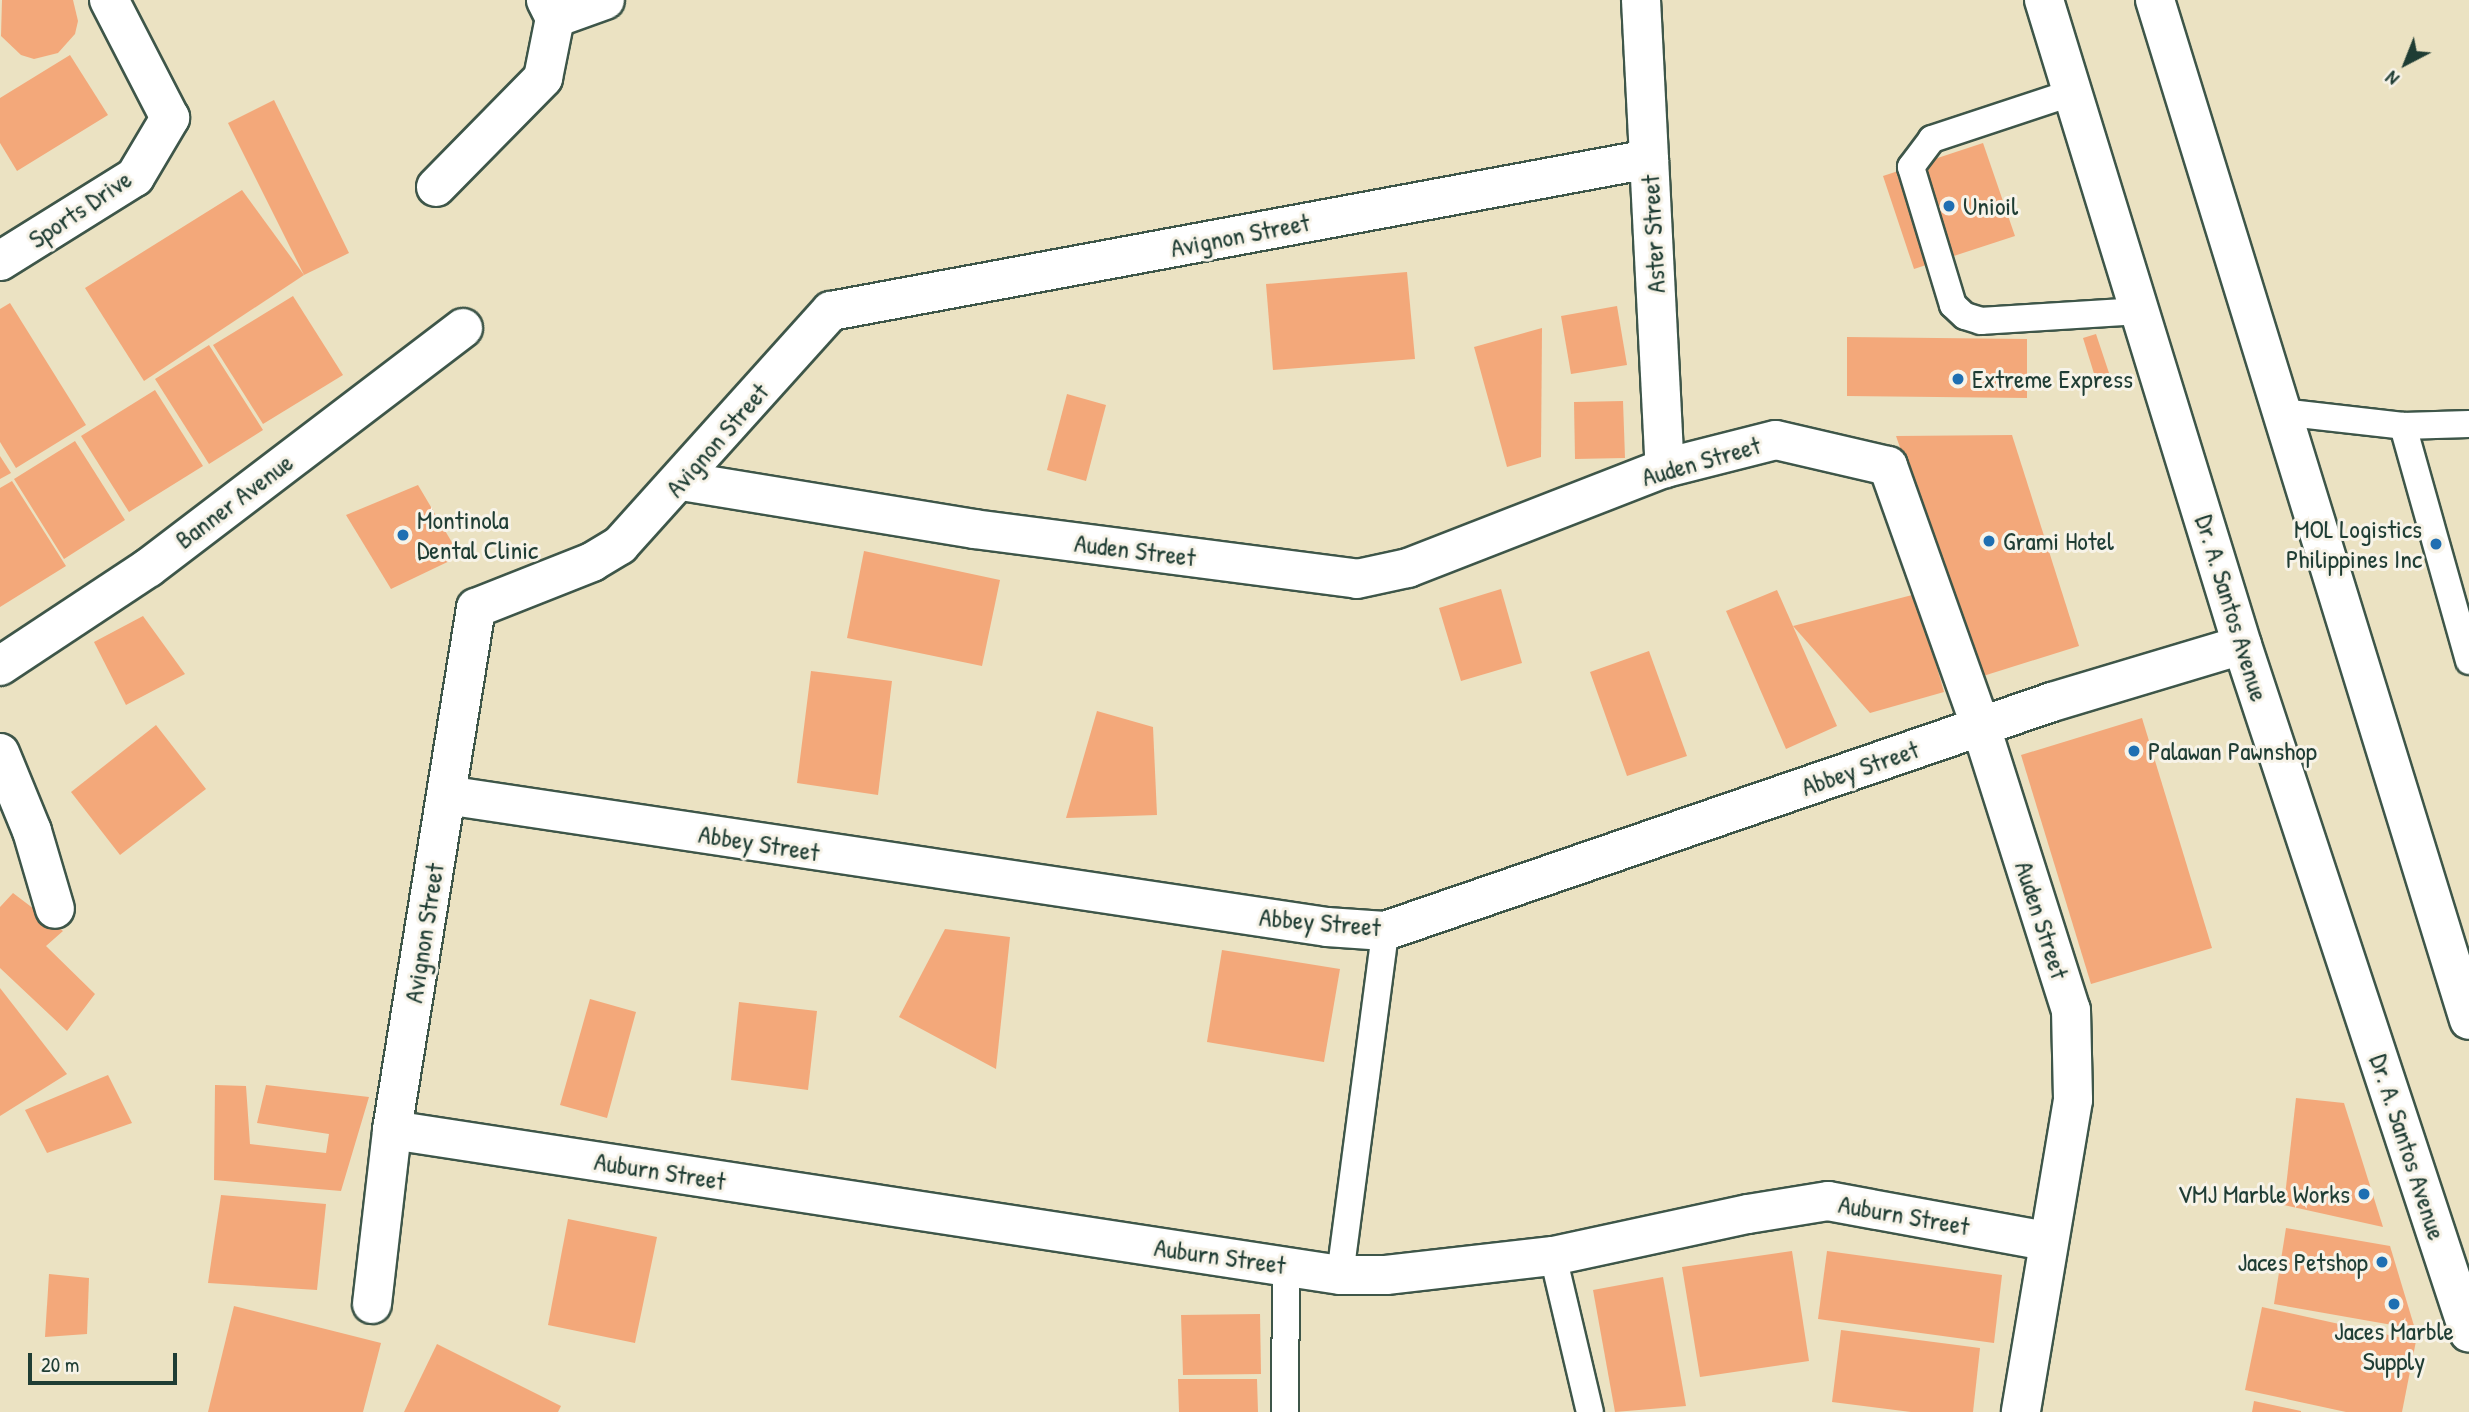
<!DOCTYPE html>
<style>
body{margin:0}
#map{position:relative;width:2469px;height:1412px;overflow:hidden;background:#ebe2c2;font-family:"Patrick Hand",sans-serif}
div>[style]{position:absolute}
.building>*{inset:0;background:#f3a87a}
.roads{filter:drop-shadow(2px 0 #3e5649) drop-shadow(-2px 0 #3e5649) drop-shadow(0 2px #3e5649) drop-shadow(0 -2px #3e5649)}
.lane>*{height:26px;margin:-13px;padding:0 13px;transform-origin:13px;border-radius:13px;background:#fff}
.street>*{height:38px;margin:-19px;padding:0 19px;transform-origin:19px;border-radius:19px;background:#fff}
.primary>*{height:38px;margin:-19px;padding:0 19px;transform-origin:19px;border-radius:19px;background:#fff}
.dots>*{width:19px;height:19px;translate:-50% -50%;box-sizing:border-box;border:4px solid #f7f3e8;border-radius:50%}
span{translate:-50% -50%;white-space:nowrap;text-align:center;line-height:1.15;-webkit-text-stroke:6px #f7f3e8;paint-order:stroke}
.poi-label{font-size:26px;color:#1f3d34}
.left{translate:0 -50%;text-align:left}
.right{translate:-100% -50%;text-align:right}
.street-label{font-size:26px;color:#1f3d34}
.north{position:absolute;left:2371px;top:28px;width:70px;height:70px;-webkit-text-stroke:5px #f7f3e8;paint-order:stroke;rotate:222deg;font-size:19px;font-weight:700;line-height:28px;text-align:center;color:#1f3d34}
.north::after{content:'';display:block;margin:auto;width:24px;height:32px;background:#1f3d34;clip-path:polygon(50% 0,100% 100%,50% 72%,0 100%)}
.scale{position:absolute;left:28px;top:1353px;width:149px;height:32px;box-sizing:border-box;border:4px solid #1f3d34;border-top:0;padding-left:9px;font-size:21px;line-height:24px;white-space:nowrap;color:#1f3d34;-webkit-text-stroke:5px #f7f3e8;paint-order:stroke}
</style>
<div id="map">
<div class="building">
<div style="clip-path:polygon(2px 0,73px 0,78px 21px,75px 34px,58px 53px,34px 59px,21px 55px,1px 36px)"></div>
<div style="clip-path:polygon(70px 55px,108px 115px,17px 171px,0 143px,0 98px)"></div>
<div style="clip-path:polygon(274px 100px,349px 253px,304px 275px,228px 123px)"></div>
<div style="clip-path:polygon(1983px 143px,2015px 236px,1914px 269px,1883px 176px)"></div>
<div style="clip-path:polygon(242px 190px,304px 275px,144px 381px,85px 288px)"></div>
<div style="clip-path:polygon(1407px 272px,1415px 359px,1273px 370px,1266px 284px)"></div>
<div style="clip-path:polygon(293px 296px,343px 375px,263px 424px,213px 345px)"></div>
<div style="clip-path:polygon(10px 303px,86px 425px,16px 468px,0 442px,0 309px)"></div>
<div style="clip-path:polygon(1617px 306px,1627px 365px,1571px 374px,1561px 316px)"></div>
<div style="clip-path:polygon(1542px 328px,1541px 457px,1507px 467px,1474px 347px)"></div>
<div style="clip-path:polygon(2096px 334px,2110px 376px,2096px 380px,2083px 338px)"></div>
<div style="clip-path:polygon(1847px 337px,2027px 339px,2027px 398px,1847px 396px)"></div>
<div style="clip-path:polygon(209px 345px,263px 430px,209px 464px,155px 379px)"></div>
<div style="clip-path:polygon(155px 390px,203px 466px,129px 512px,81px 436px)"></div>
<div style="clip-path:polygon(1067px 394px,1106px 405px,1086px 481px,1047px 470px)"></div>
<div style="clip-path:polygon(1623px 401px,1625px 458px,1575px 459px,1574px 402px)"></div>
<div style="clip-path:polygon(2012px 435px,2079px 646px,1980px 677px,1896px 436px)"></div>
<div style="clip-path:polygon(75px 441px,125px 520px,64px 559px,14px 479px)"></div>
<div style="clip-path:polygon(0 456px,11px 473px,0 479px)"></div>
<div style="clip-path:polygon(12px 481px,66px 566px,0 607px,0 488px)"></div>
<div style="clip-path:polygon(418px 485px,460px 556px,391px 589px,346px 515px)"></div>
<div style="clip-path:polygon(864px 551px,1000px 580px,982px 666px,847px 638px)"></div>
<div style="clip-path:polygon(1501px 589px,1522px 663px,1461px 681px,1439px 608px)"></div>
<div style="clip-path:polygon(1777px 590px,1837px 726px,1786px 749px,1726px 611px)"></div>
<div style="clip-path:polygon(1916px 594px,1944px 692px,1870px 713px,1793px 626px)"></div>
<div style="clip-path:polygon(143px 616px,185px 674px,126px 705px,94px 642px)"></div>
<div style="clip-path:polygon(1649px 651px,1687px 756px,1627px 776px,1590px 672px)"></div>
<div style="clip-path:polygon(811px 671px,892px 681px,878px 795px,797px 783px)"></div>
<div style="clip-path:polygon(1097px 711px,1153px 727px,1157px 815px,1066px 818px)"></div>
<div style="clip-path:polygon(2142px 718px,2212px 948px,2091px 984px,2021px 755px)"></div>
<div style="clip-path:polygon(156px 725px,206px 789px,120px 855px,71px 792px)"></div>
<div style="clip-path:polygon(13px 893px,63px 931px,46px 946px,95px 994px,67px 1031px,0 968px,0 907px)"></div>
<div style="clip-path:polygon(945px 929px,1010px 937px,996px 1069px,899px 1017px)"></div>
<div style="clip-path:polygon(1222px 950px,1340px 969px,1324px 1062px,1207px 1042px)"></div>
<div style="clip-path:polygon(0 988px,67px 1074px,0 1116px)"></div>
<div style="clip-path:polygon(590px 999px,636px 1012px,607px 1118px,560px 1105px)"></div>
<div style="clip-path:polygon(739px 1002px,817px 1011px,808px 1090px,731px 1080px)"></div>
<div style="clip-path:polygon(108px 1075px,132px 1123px,47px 1153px,25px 1110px)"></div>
<div style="clip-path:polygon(215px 1085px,246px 1086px,250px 1144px,326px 1153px,329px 1134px,257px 1123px,266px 1085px,369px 1097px,341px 1191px,214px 1180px)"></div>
<div style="clip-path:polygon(2296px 1098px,2344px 1103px,2383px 1227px,2284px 1205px)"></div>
<div style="clip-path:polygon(221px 1195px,326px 1204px,317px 1290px,208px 1283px)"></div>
<div style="clip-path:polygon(568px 1219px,657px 1237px,635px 1343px,548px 1325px)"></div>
<div style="clip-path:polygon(2286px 1228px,2390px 1246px,2415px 1329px,2274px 1304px)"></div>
<div style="clip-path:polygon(1792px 1251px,1809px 1361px,1700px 1377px,1682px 1267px)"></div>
<div style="clip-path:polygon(1827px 1251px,2002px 1275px,1994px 1343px,1818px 1319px)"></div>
<div style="clip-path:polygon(49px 1274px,89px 1278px,87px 1334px,45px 1337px)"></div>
<div style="clip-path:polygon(1663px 1277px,1686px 1406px,1615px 1412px,1593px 1290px)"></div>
<div style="clip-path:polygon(234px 1306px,381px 1343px,363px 1412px,208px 1412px)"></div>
<div style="clip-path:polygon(2262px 1307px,2416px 1341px,2402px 1412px,2346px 1412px,2245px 1390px)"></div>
<div style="clip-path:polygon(1260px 1314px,1261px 1374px,1183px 1375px,1181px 1315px)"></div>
<div style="clip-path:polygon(1841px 1330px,1980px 1348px,1973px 1412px,1911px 1412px,1832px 1402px)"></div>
<div style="clip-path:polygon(437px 1344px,561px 1406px,558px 1412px,404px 1412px)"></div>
<div style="clip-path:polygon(1178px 1379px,1257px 1379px,1258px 1412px,1179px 1412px)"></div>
<div style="clip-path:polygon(2254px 1401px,2301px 1411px,2301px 1412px,2252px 1412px)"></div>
</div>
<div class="roads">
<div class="lane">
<div style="left:2074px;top:92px;width:150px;rotate:161.7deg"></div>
<div style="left:1932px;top:139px;width:35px;rotate:127deg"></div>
<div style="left:1911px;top:167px;width:144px;rotate:73.1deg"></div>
<div style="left:1953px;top:305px;width:16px;rotate:43deg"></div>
<div style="left:1965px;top:316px;width:17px;rotate:17deg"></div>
<div style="left:1981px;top:321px;width:158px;rotate:-3.6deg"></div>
<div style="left:2281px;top:412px;width:123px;rotate:6.5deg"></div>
<div style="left:2403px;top:426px;width:66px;rotate:-1.7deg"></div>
<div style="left:2403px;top:426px;width:244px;rotate:74.3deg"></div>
<div style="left:1553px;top:1256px;width:160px;rotate:76.7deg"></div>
<div style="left:1340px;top:1275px;width:347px;rotate:-82.5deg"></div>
<div style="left:1285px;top:1412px;width:146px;rotate:-89.6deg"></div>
</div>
<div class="street">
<div style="left:1641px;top:0;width:469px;rotate:87.1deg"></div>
<div style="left:555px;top:18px;width:53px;rotate:-19.8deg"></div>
<div style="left:436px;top:187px;width:153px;rotate:-45.5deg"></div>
<div style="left:543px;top:78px;width:61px;rotate:-78.7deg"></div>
<div style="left:555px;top:18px;width:20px;rotate:-117deg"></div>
<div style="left:0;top:261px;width:159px;rotate:-31.9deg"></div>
<div style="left:135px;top:177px;width:69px;rotate:-59.3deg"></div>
<div style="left:170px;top:118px;width:133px;rotate:-117.3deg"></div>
<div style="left:682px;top:481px;width:296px;rotate:9.3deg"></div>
<div style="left:974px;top:529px;width:386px;rotate:7.4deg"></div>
<div style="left:1357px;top:579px;width:52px;rotate:-12.2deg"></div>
<div style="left:1408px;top:568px;width:276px;rotate:-21.3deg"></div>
<div style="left:1665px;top:468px;width:114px;rotate:-14.2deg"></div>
<div style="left:1776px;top:440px;width:115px;rotate:13.1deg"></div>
<div style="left:1888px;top:466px;width:277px;rotate:70.4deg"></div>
<div style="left:1981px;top:727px;width:297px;rotate:72.4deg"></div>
<div style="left:2071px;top:1010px;width:90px;rotate:88.7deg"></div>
<div style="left:2073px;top:1100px;width:316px;rotate:99.5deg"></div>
<div style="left:0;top:666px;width:178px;rotate:-33.5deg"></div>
<div style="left:148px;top:568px;width:396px;rotate:-37.3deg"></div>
<div style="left:0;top:753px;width:84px;rotate:67.7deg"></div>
<div style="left:32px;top:831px;width:81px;rotate:73.6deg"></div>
<div style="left:446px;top:795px;width:891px;rotate:8.52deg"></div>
<div style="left:1327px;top:927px;width:58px;rotate:3.9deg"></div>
<div style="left:1385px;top:931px;width:705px;rotate:-18.95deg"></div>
<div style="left:2052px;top:702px;width:198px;rotate:-16.7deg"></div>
<div style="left:392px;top:1130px;width:959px;rotate:8.7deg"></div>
<div style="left:1340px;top:1275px;width:46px"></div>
<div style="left:1386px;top:1275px;width:168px;rotate:-6.5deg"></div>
<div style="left:1553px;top:1256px;width:199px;rotate:-12.2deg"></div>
<div style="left:1748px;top:1214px;width:81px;rotate:-9.2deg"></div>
<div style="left:1828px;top:1201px;width:223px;rotate:10.4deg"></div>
<div style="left:372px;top:1304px;width:175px;rotate:-83.4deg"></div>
<div style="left:392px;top:1130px;width:529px;rotate:-80.86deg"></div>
<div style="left:476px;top:608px;width:125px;rotate:-21.6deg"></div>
<div style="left:592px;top:562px;width:33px;rotate:-31deg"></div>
<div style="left:620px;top:545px;width:315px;rotate:-48deg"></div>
<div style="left:831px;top:311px;width:832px;rotate:-10.53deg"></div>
</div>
<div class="primary">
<div style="left:2044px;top:0;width:675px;rotate:72.93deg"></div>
<div style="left:2242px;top:645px;width:724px;rotate:71.74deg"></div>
<div style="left:2155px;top:0;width:1067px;rotate:72.89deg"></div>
</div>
</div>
<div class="dots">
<div style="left:1949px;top:206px;background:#1f6fb2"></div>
<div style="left:1958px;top:379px;background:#1f6fb2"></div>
<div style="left:403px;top:535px;background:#1f6fb2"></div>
<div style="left:1989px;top:541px;background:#1f6fb2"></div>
<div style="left:2436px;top:544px;background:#1f6fb2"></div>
<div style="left:2134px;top:751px;background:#1f6fb2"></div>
<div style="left:2364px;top:1194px;background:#1f6fb2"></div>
<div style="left:2382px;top:1262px;background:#1f6fb2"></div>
<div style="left:2394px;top:1304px;background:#1f6fb2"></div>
</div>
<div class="poi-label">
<span class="left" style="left:1963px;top:206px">Unioil</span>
<span class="left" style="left:1972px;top:379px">Extreme Express</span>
<span class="left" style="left:417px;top:535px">Montinola<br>Dental Clinic</span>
<span class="right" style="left:2422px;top:544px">MOL Logistics<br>Philippines Inc</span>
<span class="left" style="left:2003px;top:541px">Grami Hotel</span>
<span class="left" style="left:2148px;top:751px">Palawan Pawnshop</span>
<span class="right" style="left:2350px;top:1194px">VMJ Marble Works</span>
<span class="right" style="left:2368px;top:1262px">Jaces Petshop</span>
<span style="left:2394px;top:1346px">Jaces Marble<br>Supply</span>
</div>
<div class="street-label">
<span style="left:80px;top:209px;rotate:-34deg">Sports Drive</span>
<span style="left:1653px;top:234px;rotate:-93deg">Aster Street</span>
<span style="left:1240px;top:235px;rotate:-11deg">Avignon Street</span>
<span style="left:717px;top:440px;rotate:-49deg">Avignon Street</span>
<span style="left:1701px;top:461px;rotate:-16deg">Auden Street</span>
<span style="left:234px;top:501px;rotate:-37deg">Banner Avenue</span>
<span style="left:1135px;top:550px;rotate:7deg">Auden Street</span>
<span style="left:2232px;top:608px;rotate:73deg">Dr. A. Santos Avenue</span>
<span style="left:1860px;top:768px;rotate:-19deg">Abbey Street</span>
<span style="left:759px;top:843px;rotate:9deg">Abbey Street</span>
<span style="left:2042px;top:920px;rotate:72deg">Auden Street</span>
<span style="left:1320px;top:922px;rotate:5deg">Abbey Street</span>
<span style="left:424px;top:933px;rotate:-81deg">Avignon Street</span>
<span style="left:2408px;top:1147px;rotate:72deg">Dr. A. Santos Avenue</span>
<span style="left:660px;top:1171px;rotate:9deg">Auburn Street</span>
<span style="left:1904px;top:1215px;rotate:10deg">Auburn Street</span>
<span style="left:1220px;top:1256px;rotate:8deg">Auburn Street</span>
</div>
<div class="north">N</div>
<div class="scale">20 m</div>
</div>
